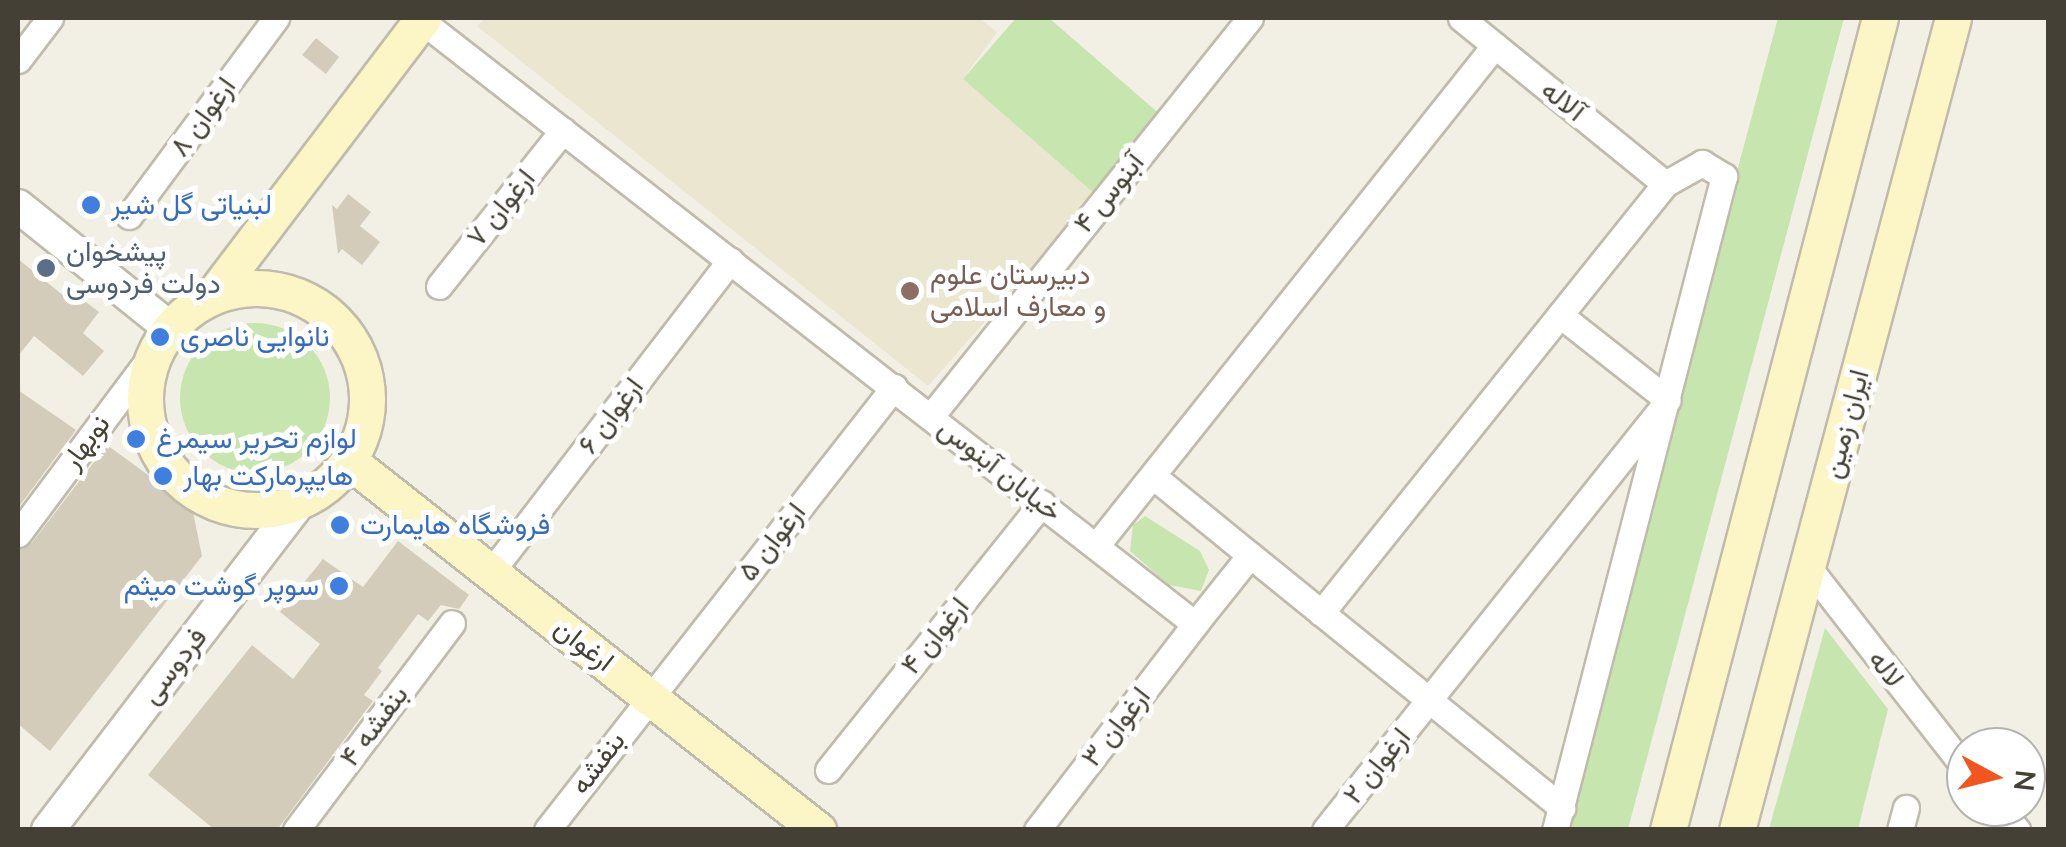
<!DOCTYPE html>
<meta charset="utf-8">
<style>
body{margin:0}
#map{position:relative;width:2066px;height:847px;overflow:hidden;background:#f2f0e5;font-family:"Nunito Sans",Vazirmatn,sans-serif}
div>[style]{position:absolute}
.education>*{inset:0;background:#ebe6d0}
.green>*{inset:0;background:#c7e5af}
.round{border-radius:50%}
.building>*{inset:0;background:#d3ccbb}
.roads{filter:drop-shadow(2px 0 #c0bbab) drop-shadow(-2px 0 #c0bbab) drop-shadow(0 2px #c0bbab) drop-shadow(0 -2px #c0bbab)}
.minor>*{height:25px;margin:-12.5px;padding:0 12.5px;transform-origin:12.5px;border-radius:12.5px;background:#fff}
.tertiary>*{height:32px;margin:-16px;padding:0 16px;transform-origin:16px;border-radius:16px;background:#fff}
.secondary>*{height:35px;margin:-17.5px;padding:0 17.5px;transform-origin:17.5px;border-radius:17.5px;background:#fcf5c5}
.secondary>.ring{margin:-17.5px;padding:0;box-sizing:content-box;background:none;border:35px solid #fcf5c5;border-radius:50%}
.dots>*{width:28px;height:28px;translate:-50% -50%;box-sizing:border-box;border:5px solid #fff;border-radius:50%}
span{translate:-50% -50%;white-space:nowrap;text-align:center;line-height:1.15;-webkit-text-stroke:10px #fff;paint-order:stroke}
.street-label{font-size:28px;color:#444035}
.shop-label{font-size:28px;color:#366cbe}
.left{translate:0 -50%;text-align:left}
.right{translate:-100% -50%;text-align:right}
.service-label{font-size:28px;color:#4e5e75}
.education-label{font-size:28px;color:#785e54}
.frame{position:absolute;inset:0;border:20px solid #444035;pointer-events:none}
.north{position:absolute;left:1946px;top:727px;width:100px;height:100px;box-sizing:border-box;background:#fff;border:2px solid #b4b3ae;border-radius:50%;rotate:97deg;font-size:28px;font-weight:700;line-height:40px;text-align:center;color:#444035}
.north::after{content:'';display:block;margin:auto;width:35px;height:45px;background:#f2551d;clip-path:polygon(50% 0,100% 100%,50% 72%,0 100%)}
</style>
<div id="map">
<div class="education">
<div style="clip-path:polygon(485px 18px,979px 18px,997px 32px,963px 79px,1096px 195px,928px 386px,477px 26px)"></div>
</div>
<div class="green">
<div style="clip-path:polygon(1016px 18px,1049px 18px,1163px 117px,1096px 195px,963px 79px)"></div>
<div style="clip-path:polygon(1778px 18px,1844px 18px,1628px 829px,1561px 830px)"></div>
<div class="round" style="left:180px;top:323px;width:150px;height:150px"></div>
<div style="clip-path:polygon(1145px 516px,1200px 551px,1209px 570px,1201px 591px,1169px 585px,1130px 551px,1133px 525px)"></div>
<div style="clip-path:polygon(1825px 628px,1888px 709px,1858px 829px,1769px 829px)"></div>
</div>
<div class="building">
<div style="clip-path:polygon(316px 38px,339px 57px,326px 74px,302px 55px)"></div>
<div style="clip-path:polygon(348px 194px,371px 212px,360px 226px,380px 242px,362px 265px,342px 249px,338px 254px,332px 205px,337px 209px)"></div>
<div style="clip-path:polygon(18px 259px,69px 300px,74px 293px,99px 312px,83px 333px,104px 351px,83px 376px,34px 336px,18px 356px)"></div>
<div style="clip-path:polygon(18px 390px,76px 430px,18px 508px)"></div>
<div style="clip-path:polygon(107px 445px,192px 507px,202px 556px,50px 751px,18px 724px,18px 550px,31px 544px)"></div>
<div style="clip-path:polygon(398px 541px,469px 595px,459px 609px,441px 605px,428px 621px,418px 614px,378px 668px,382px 671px,364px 695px,373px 701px,277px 830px,215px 830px,148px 775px,252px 645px,293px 679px,320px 644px,280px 612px,323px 559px,363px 587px)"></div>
</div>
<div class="roads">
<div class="minor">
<div style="left:418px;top:18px;width:985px;rotate:37.95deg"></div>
<div style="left:1195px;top:624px;width:88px;rotate:-51.4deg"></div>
<div style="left:1250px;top:555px;width:402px;rotate:39deg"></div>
<div style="left:1461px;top:18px;width:263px;rotate:39.1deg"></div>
<div style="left:18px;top:60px;width:53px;rotate:-52.7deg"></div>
<div style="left:129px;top:216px;width:247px;rotate:-53.4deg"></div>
<div style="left:439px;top:286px;width:199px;rotate:-51.5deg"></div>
<div style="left:1560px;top:315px;width:137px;rotate:38.2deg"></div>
<div style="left:931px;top:416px;width:510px;rotate:-51.29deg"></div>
<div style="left:1153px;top:476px;width:125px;rotate:39.2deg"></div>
<div style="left:18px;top:534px;width:229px;rotate:-53.2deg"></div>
<div style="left:1096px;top:546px;width:640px;rotate:-51.47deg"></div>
<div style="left:1808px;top:567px;width:256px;rotate:52deg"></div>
<div style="left:491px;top:572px;width:393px;rotate:-52.5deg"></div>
<div style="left:1321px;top:613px;width:550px;rotate:-51.28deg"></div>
<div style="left:1665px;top:184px;width:43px;rotate:-29.6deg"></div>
<div style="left:1702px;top:163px;width:26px;rotate:31deg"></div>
<div style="left:1724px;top:176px;width:675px;rotate:104.49deg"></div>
<div style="left:828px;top:770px;width:342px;rotate:-51.3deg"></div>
<div style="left:1998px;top:807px;width:30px;rotate:50deg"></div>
<div style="left:296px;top:830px;width:259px;rotate:-53deg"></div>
<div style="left:547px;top:830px;width:563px;rotate:-51.93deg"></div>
<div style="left:1037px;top:830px;width:260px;rotate:-52.5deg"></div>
<div style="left:1325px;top:830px;width:540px;rotate:-51.39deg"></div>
<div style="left:1900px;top:830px;width:23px;rotate:-75deg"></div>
</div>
<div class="tertiary">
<div style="left:18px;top:206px;width:195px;rotate:38.8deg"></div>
<div style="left:48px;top:830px;width:414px;rotate:-52.5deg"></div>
</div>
<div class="secondary">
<div class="ring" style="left:145px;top:288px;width:187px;height:187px"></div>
<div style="left:213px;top:295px;width:348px;rotate:-52.8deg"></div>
<div style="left:349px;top:461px;width:597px;rotate:38.19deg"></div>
<div style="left:1668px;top:830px;width:839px;rotate:-75.37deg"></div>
<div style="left:1737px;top:830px;width:840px;rotate:-75.1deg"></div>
</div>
</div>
<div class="dots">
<div style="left:91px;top:205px;background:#3f7fe0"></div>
<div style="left:46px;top:268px;background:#5c6f8a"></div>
<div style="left:910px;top:291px;background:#8d6e63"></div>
<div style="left:160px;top:337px;background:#3f7fe0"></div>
<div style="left:136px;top:439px;background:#3f7fe0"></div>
<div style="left:163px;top:476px;background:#3f7fe0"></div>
<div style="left:340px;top:525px;background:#3f7fe0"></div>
<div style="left:339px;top:586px;background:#3f7fe0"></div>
</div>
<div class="street-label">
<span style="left:1563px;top:101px;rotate:39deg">آلاله</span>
<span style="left:203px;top:117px;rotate:-54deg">ارغوان ۸</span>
<span style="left:1109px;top:193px;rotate:-51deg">آبنوس ۴</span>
<span style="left:501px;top:208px;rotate:-51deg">ارغوان ۷</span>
<span style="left:611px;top:416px;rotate:-53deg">ارغوان ۶</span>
<span style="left:1846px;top:424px;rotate:-75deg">ایران زمین</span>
<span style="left:86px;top:442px;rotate:-53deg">نوبهار</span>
<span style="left:1000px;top:470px;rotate:38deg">خیابان آبنوس</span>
<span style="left:772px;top:542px;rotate:-52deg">ارغوان ۵</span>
<span style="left:935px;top:636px;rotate:-51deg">ارغوان ۴</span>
<span style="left:584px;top:645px;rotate:38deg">ارغوان</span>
<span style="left:174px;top:666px;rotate:-52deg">فردوسی</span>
<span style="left:1886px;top:669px;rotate:53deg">لاله</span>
<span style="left:374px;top:726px;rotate:-53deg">بنفشه ۴</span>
<span style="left:1116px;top:727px;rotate:-52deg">ارغوان ۳</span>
<span style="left:598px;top:763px;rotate:-53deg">بنفشه</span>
<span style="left:1377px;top:766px;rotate:-51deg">ارغوان ۲</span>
</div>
<div class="shop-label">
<span class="left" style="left:111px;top:205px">لبنیاتی گل شیر</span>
<span class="left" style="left:180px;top:337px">نانوایی ناصری</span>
<span class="left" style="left:156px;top:439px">لوازم تحریر سیمرغ</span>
<span class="left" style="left:183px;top:476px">هایپرمارکت بهار</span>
<span class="left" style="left:360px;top:525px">فروشگاه هایمارت</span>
<span class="right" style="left:319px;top:586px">سوپر گوشت میثم</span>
</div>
<div class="service-label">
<span class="left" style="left:66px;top:268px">پیشخوان<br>دولت فردوسی</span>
</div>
<div class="education-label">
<span class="left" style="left:930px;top:291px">دبیرستان علوم<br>و معارف اسلامی</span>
</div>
<div class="frame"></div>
<div class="north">N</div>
</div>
